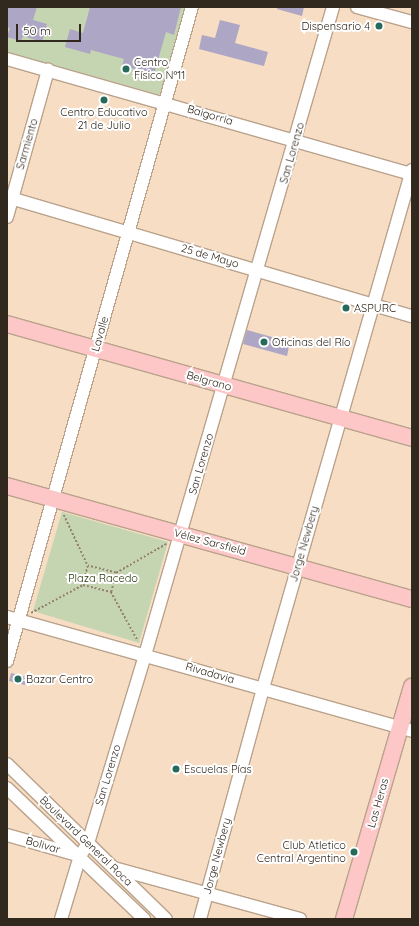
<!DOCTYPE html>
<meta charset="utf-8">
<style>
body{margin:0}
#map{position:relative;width:419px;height:926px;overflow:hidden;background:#f6ddc4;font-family:Quicksand,sans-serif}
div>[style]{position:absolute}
.green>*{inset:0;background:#c5d5b2}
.building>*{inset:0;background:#ada6c4}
.path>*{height:1.5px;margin-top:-0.75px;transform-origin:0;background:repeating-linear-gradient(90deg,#948372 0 2px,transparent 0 4px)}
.roads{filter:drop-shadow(1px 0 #baa28b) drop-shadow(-1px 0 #baa28b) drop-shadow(0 1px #baa28b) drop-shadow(0 -1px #baa28b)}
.minor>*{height:12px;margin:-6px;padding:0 6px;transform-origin:6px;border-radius:6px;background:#fff}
.major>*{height:16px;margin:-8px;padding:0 8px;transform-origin:8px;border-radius:8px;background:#fdc7c8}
.dots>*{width:11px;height:11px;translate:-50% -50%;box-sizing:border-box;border:2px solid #fff;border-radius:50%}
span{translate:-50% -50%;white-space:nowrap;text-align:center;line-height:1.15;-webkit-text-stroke:4px #fff;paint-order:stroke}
.poi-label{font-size:11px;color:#31281e}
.right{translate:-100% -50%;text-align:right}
.left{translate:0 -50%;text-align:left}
.street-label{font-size:11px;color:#31281e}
.park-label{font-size:11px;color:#273807}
.frame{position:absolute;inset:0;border:8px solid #31281e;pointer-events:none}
.scale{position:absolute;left:16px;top:24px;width:65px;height:18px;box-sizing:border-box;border:2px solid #31281e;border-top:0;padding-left:5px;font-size:12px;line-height:14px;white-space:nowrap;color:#31281e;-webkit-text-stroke:3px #fff;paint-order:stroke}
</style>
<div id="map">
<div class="green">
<div style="clip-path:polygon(7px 7px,186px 7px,160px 95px,7px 52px)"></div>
<div style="clip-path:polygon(62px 512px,168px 542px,139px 643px,33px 611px)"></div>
</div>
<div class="building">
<div style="clip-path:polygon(7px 7px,37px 7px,33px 20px,47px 24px,42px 42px,23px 36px,21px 41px,7px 37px,10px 28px,7px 27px)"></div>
<div style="clip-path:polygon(90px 7px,181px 7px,174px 35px,166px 32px,154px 74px,122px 66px,124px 59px,91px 50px,90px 54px,65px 47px,70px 29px,83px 33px)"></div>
<div style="clip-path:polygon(278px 7px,304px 7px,302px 16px,277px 9px)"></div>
<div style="clip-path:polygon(220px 20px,240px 25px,235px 43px,268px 52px,264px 66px,199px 49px,202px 35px,215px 38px)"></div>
<div style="clip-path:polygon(247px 330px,290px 342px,287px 356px,243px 344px)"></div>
<div style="clip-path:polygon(11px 673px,27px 677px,25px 685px,9px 681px)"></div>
</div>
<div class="path">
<div style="left:64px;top:515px;width:56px;rotate:64.8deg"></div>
<div style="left:88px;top:566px;width:20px;rotate:105deg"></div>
<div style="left:83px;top:585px;width:29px;rotate:14deg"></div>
<div style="left:111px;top:592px;width:20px;rotate:-75deg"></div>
<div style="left:116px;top:573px;width:29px;rotate:-166deg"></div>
<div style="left:116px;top:573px;width:58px;rotate:-30.1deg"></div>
<div style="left:111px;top:592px;width:56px;rotate:61.1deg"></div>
<div style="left:31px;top:613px;width:59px;rotate:-28.3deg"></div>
</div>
<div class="roads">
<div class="minor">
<div style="left:357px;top:7px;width:57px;rotate:15.3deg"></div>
<div style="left:7px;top:59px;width:421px;rotate:15.9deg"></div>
<div style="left:7px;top:197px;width:422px;rotate:16.4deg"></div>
<div style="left:7px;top:217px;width:153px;rotate:-74.4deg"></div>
<div style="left:7px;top:617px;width:421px;rotate:15.7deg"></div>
<div style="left:7px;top:661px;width:680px;rotate:-74.21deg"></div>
<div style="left:7px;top:764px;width:222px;rotate:44.3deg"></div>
<div style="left:7px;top:788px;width:190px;rotate:43.7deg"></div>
<div style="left:7px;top:835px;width:73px;rotate:15.9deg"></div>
<div style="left:114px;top:868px;width:193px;rotate:15.3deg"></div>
<div style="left:61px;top:919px;width:66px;rotate:-73.2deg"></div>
<div style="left:80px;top:856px;width:15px;rotate:-58deg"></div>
<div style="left:88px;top:843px;width:196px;rotate:-73.1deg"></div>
<div style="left:145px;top:655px;width:675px;rotate:-73.82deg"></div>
<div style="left:200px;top:919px;width:239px;rotate:-74.7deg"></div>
<div style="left:263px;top:688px;width:539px;rotate:-73.95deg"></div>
</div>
<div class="major">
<div style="left:7px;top:324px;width:421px;rotate:15.7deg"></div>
<div style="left:7px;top:486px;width:420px;rotate:15.6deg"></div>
<div style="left:344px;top:919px;width:242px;rotate:-73.7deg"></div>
</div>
</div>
<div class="dots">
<div style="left:379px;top:26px;background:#266a5c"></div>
<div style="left:126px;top:69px;background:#266a5c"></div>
<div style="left:104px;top:100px;background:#266a5c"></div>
<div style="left:346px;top:308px;background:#266a5c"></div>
<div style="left:264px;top:342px;background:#266a5c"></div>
<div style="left:18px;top:679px;background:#266a5c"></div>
<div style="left:176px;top:769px;background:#266a5c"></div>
<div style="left:354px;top:852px;background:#266a5c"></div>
</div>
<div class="poi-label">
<span class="right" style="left:370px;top:26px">Dispensario 4</span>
<span class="left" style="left:134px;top:69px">Centro<br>Físico Nº11</span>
<span style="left:104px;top:119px">Centro Educativo<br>21 de Julio</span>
<span class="left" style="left:354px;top:308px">ASPURC</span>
<span class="left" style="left:272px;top:342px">Oficinas del Río</span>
<span class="left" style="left:26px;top:679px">Bazar Centro</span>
<span class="left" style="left:184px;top:769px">Escuelas Pías</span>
<span class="right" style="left:346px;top:852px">Club Atletico<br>Central Argentino</span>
</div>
<div class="street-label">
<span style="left:210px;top:115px;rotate:16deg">Baigorria</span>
<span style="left:27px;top:144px;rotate:-74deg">Sarmiento</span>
<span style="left:292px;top:153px;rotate:-74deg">San Lorenzo</span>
<span style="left:210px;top:256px;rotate:16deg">25 de Mayo</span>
<span style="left:100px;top:334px;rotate:-74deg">Lavalle</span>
<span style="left:209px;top:381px;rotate:16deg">Belgrano</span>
<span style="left:201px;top:464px;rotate:-74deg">San Lorenzo</span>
<span style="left:210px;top:542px;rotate:15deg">Vélez Sarsfield</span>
<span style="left:304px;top:544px;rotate:-74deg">Jorge Newbery</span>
<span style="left:210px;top:673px;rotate:16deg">Rivadavia</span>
<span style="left:108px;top:775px;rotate:-73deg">San Lorenzo</span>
<span style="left:378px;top:803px;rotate:-74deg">Las Heras</span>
<span style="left:86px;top:841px;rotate:44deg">Boulevard General Roca</span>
<span style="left:43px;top:845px;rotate:16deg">Bolivar</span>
<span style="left:217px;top:856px;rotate:-75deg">Jorge Newbery</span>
</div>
<div class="park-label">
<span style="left:103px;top:578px">Plaza Racedo</span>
</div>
<div class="frame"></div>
<div class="scale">50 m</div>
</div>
